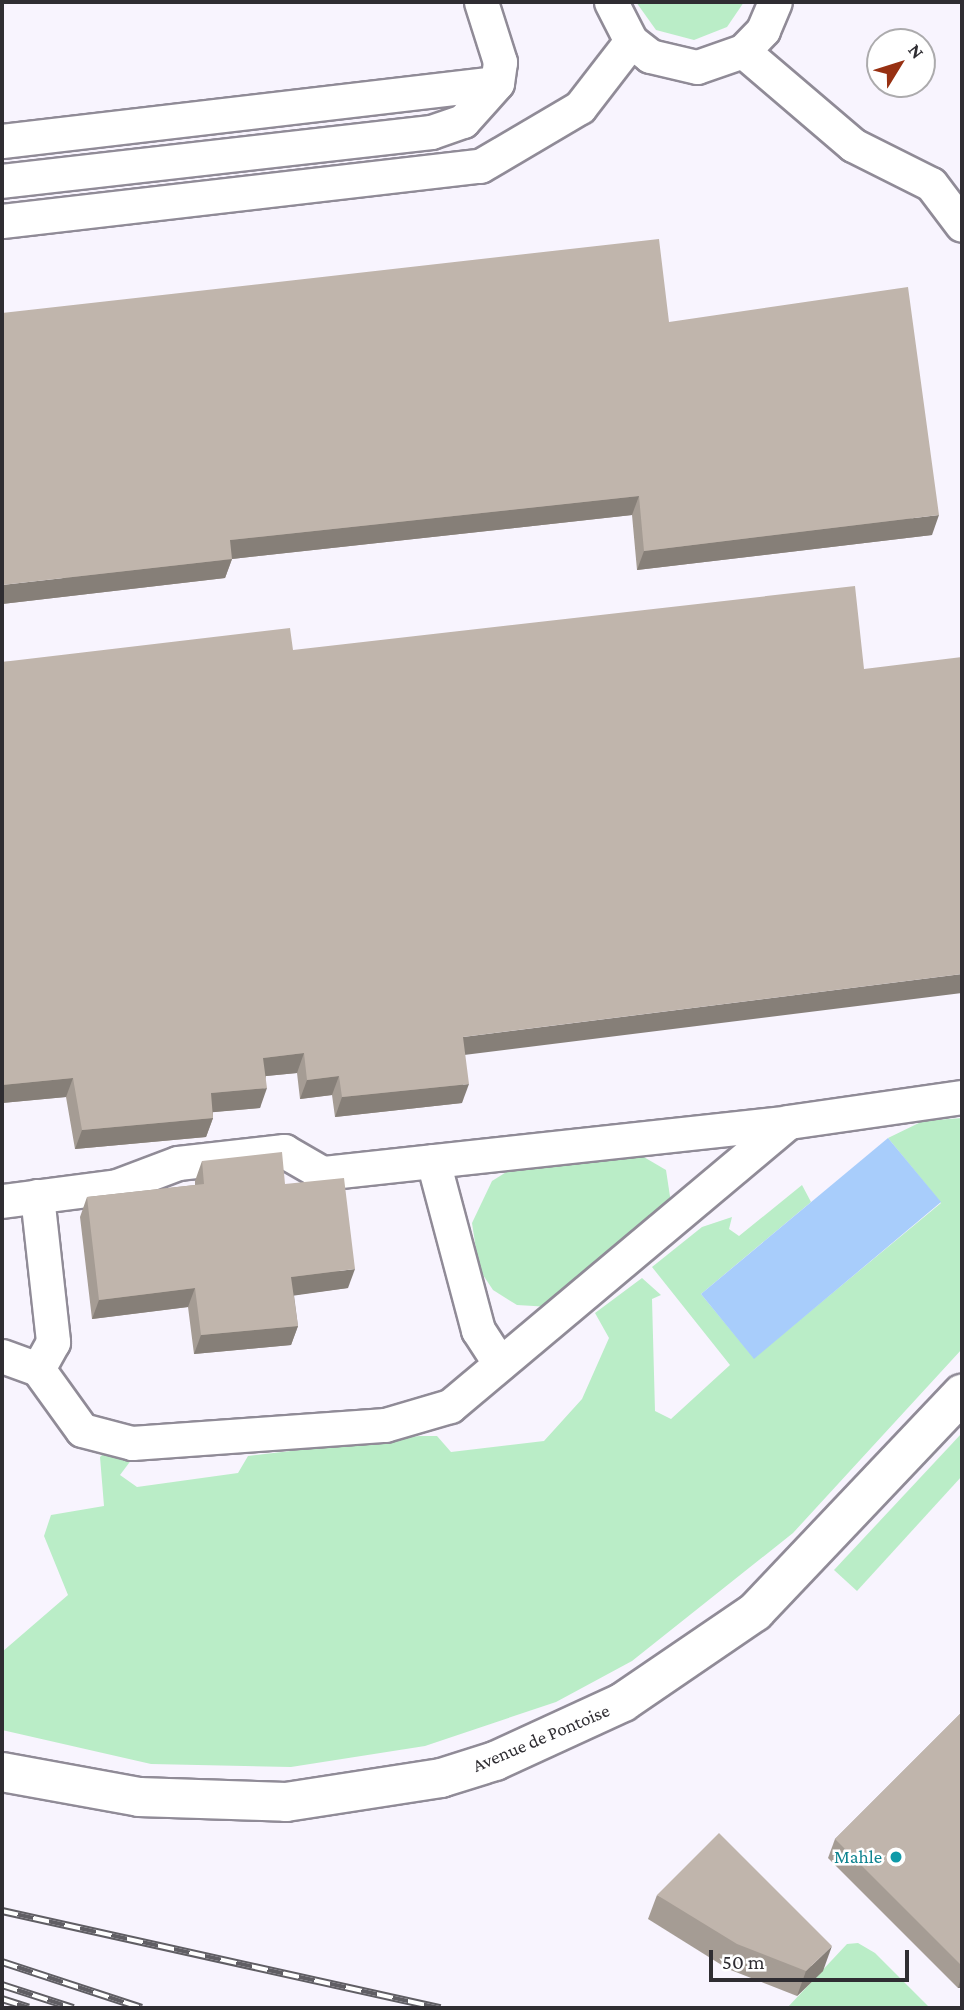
<!DOCTYPE html>
<style>
body{margin:0}
#map{position:relative;width:964px;height:2010px;overflow:hidden;background:#f8f4fe;font-family:"Crimson Pro",serif}
div>[style]{position:absolute}
.green>*{inset:0;background:#baedc7}
.water>*{inset:0;background:#a8cdfb}
.roads{filter:drop-shadow(2px 0 #908b97) drop-shadow(-2px 0 #908b97) drop-shadow(0 2px #908b97) drop-shadow(0 -2px #908b97)}
.minor>*{height:33px;margin:-16.5px;padding:0 16.5px;transform-origin:16.5px;border-radius:16.5px;background:#fff}
.major>*{height:38px;margin:-19px;padding:0 19px;transform-origin:19px;border-radius:19px;background:#fff}
.rail>*{height:8px;margin-top:-4px;transform-origin:0;background:repeating-linear-gradient(90deg,#fff 0 16px,#605e64 0 32px);box-sizing:border-box;border-block:2px solid #605e64}
.wall>*{inset:0;background:#a59c94}
.shaded-wall>*{inset:0;background:#867f78}
.building>*{inset:0;background:#c0b5ac}
.dots>*{width:19px;height:19px;translate:-50% -50%;box-sizing:border-box;border:4px solid #fff;border-radius:50%}
span{translate:-50% -50%;white-space:nowrap;text-align:center;line-height:1.15;-webkit-text-stroke:5px #fff;paint-order:stroke}
.street-label{font-size:19px;color:#2f2d32}
.culture-label{font-size:19px;color:#0d838f}
.right{translate:-100% -50%;text-align:right}
.frame{position:absolute;inset:0;border:4px solid #2f2d32;pointer-events:none}
.north{position:absolute;left:866px;top:28px;width:70px;height:70px;box-sizing:border-box;background:#fff;border:2px solid #acabad;border-radius:50%;rotate:52deg;font-size:19px;font-weight:700;line-height:28px;text-align:center;color:#2f2d32}
.north::after{content:'';display:block;margin:auto;width:24px;height:32px;background:#973012;clip-path:polygon(50% 0,100% 100%,50% 72%,0 100%)}
.scale{position:absolute;left:709px;top:1950px;width:200px;height:32px;box-sizing:border-box;border:4px solid #2f2d32;border-top:0;padding-left:9px;font-size:21px;line-height:24px;white-space:nowrap;color:#2f2d32;-webkit-text-stroke:5px #fff;paint-order:stroke}
</style>
<div id="map">
<div class="green">
<div style="clip-path:polygon(636px 2px,744px 2px,727px 27px,694px 40px,656px 30px)"></div>
<div style="clip-path:polygon(962px 1118px,962px 1349px,793px 1533px,632px 1661px,556px 1702px,425px 1746px,291px 1767px,151px 1764px,2px 1730px,2px 1652px,68px 1595px,44px 1536px,51px 1515px,104px 1506px,100px 1457px,106px 1451px,132px 1459px,120px 1475px,137px 1487px,238px 1473px,248px 1456px,420px 1436px,437px 1436px,451px 1452px,544px 1441px,582px 1399px,609px 1338px,595px 1313px,642px 1278px,661px 1295px,652px 1299px,655px 1411px,671px 1419px,730px 1365px,652px 1267px,702px 1227px,732px 1217px,729px 1229px,739px 1236px,802px 1185px,811px 1202px,701px 1294px,754px 1358px,941px 1203px,888px 1138px,923px 1121px)"></div>
<div style="clip-path:polygon(637px 1153px,666px 1170px,671px 1203px,550px 1307px,517px 1305px,493px 1290px,479px 1269px,472px 1223px,492px 1181px,513px 1168px)"></div>
<div style="clip-path:polygon(962px 1433px,962px 1476px,857px 1591px,834px 1570px)"></div>
<div style="clip-path:polygon(858px 1943px,875px 1953px,930px 2008px,787px 2008px,847px 1944px)"></div>
</div>
<div class="water">
<div style="clip-path:polygon(888px 1138px,941px 1202px,754px 1359px,701px 1294px)"></div>
</div>
<div class="roads">
<div class="minor">
<div style="left:481px;top:2px;width:63px;rotate:72.4deg"></div>
<div style="left:500px;top:62px;width:21px;rotate:98deg"></div>
<div style="left:611px;top:2px;width:44px;rotate:62.9deg"></div>
<div style="left:631px;top:41px;width:24px;rotate:38deg"></div>
<div style="left:650px;top:56px;width:48px;rotate:13.2deg"></div>
<div style="left:697px;top:67px;width:49px;rotate:-19.2deg"></div>
<div style="left:743px;top:51px;width:29px;rotate:-46deg"></div>
<div style="left:763px;top:30px;width:30px;rotate:-67deg"></div>
<div style="left:743px;top:51px;width:145px;rotate:40.5deg"></div>
<div style="left:853px;top:145px;width:87px;rotate:26.6deg"></div>
<div style="left:931px;top:184px;width:51px;rotate:52.9deg"></div>
<div style="left:2px;top:141px;width:498px;rotate:-6.7deg"></div>
<div style="left:497px;top:83px;width:51px;rotate:131.8deg"></div>
<div style="left:463px;top:121px;width:34px;rotate:161deg"></div>
<div style="left:431px;top:132px;width:432px;rotate:173.5deg"></div>
<div style="left:2px;top:221px;width:481px;rotate:-6.6deg"></div>
<div style="left:480px;top:166px;width:116px;rotate:-30.5deg"></div>
<div style="left:580px;top:107px;width:83px;rotate:-52.3deg"></div>
<div style="left:433px;top:1161px;width:175px;rotate:75.1deg"></div>
<div style="left:478px;top:1330px;width:40px;rotate:57.1deg"></div>
<div style="left:37px;top:1196px;width:147px;rotate:83.7deg"></div>
<div style="left:53px;top:1342px;width:31px;rotate:119deg"></div>
<div style="left:2px;top:1201px;width:116px;rotate:-7.4deg"></div>
<div style="left:117px;top:1186px;width:65px;rotate:-20.7deg"></div>
<div style="left:178px;top:1163px;width:107px;rotate:-6.5deg"></div>
<div style="left:284px;top:1151px;width:44px;rotate:30.1deg"></div>
<div style="left:322px;top:1173px;width:469px;rotate:-6.2deg"></div>
<div style="left:2px;top:1356px;width:38px;rotate:20deg"></div>
<div style="left:38px;top:1369px;width:75px;rotate:54.2deg"></div>
<div style="left:82px;top:1430px;width:52px;rotate:14.6deg"></div>
<div style="left:132px;top:1443px;width:254px;rotate:-4.1deg"></div>
<div style="left:385px;top:1425px;width:68px;rotate:-16.3deg"></div>
<div style="left:450px;top:1406px;width:441px;rotate:-40deg"></div>
<div style="left:788px;top:1122px;width:176px;rotate:-8.2deg"></div>
</div>
<div class="major">
<div style="left:2px;top:1772px;width:139px;rotate:10.3deg"></div>
<div style="left:139px;top:1797px;width:147px;rotate:1.9deg"></div>
<div style="left:286px;top:1802px;width:157px;rotate:-8.8deg"></div>
<div style="left:441px;top:1778px;width:57px;rotate:-17.5deg"></div>
<div style="left:495px;top:1761px;width:141px;rotate:-24.7deg"></div>
<div style="left:623px;top:1702px;width:160px;rotate:-34.3deg"></div>
<div style="left:755px;top:1612px;width:301px;rotate:-46.5deg"></div>
</div>
</div>
<div class="rail">
<div style="left:2px;top:1911px;width:449px;rotate:12.5deg"></div>
<div style="left:2px;top:1962px;width:147px;rotate:18.2deg"></div>
<div style="left:2px;top:1985px;width:75px;rotate:17.9deg"></div>
<div style="left:2px;top:1999px;width:28px;rotate:18deg"></div>
</div>
<div class="wall">
<div style="clip-path:polygon(669px 322px,932px 535px,637px 570px,632px 515px,232px 559px,225px 578px,2px 604px)"></div>
<div style="clip-path:polygon(293px 650px,465px 1055px,462px 1103px,335px 1117px,332px 1095px,300px 1099px,297px 1073px,266px 1076px,260px 1108px,213px 1112px,213px 1118px,206px 1137px,75px 1149px,66px 1097px,2px 1103px,2px 662px)"></div>
<div style="clip-path:polygon(202px 1161px,285px 1184px,348px 1288px,294px 1295px,298px 1326px,291px 1345px,194px 1354px,188px 1307px,92px 1319px,80px 1217px,87px 1197px,195px 1185px,195px 1181px)"></div>
<div style="clip-path:polygon(962px 1712px,962px 1988px,958px 1988px,828px 1858px,835px 1839px)"></div>
<div style="clip-path:polygon(657px 1895px,823px 1971px,797px 1996px,728px 1969px,648px 1919px)"></div>
</div>
<div class="shaded-wall">
<div style="clip-path:polygon(639px 496px,632px 515px,223px 560px,230px 540px)"></div>
<div style="clip-path:polygon(939px 515px,932px 535px,637px 570px,644px 551px)"></div>
<div style="clip-path:polygon(232px 559px,225px 578px,2px 604px,2px 585px)"></div>
<div style="clip-path:polygon(962px 974px,962px 993px,456px 1056px,463px 1037px)"></div>
<div style="clip-path:polygon(304px 1053px,297px 1073px,256px 1077px,263px 1058px)"></div>
<div style="clip-path:polygon(339px 1076px,332px 1095px,300px 1099px,307px 1080px)"></div>
<div style="clip-path:polygon(73px 1078px,66px 1097px,2px 1103px,2px 1085px)"></div>
<div style="clip-path:polygon(469px 1084px,462px 1103px,335px 1117px,342px 1097px)"></div>
<div style="clip-path:polygon(267px 1088px,260px 1108px,204px 1113px,211px 1093px)"></div>
<div style="clip-path:polygon(213px 1118px,206px 1137px,75px 1149px,82px 1130px)"></div>
<div style="clip-path:polygon(355px 1269px,348px 1288px,284px 1297px,291px 1277px)"></div>
<div style="clip-path:polygon(195px 1288px,188px 1307px,92px 1319px,99px 1300px)"></div>
<div style="clip-path:polygon(298px 1326px,291px 1345px,194px 1354px,201px 1335px)"></div>
<div style="clip-path:polygon(832px 1946px,823px 1971px,797px 1996px,806px 1971px)"></div>
<div style="clip-path:polygon(962px 1975px,962px 1988px,958px 1988px)"></div>
</div>
<div class="building">
<div style="clip-path:polygon(659px 239px,669px 322px,908px 287px,939px 515px,644px 551px,639px 496px,230px 540px,232px 559px,2px 585px,2px 313px)"></div>
<div style="clip-path:polygon(855px 586px,864px 669px,962px 657px,962px 974px,463px 1037px,469px 1084px,342px 1097px,339px 1076px,307px 1080px,304px 1053px,263px 1058px,267px 1088px,211px 1093px,213px 1118px,82px 1130px,73px 1078px,2px 1085px,2px 662px,290px 628px,293px 650px)"></div>
<div style="clip-path:polygon(282px 1152px,285px 1184px,344px 1178px,355px 1269px,291px 1277px,298px 1326px,201px 1335px,195px 1288px,99px 1300px,87px 1197px,204px 1184px,202px 1161px)"></div>
<div style="clip-path:polygon(962px 1712px,962px 1966px,835px 1839px)"></div>
<div style="clip-path:polygon(719px 1833px,832px 1946px,806px 1971px,737px 1944px,657px 1895px)"></div>
</div>
<div class="dots">
<div style="left:896px;top:1857px;background:#0f9aa8"></div>
</div>
<div class="street-label">
<span style="left:541px;top:1738px;rotate:-23deg">Avenue de Pontoise</span>
</div>
<div class="culture-label">
<span class="right" style="left:882px;top:1857px">Mahle</span>
</div>
<div class="frame"></div>
<div class="north">N</div>
<div class="scale">50 m</div>
</div>
